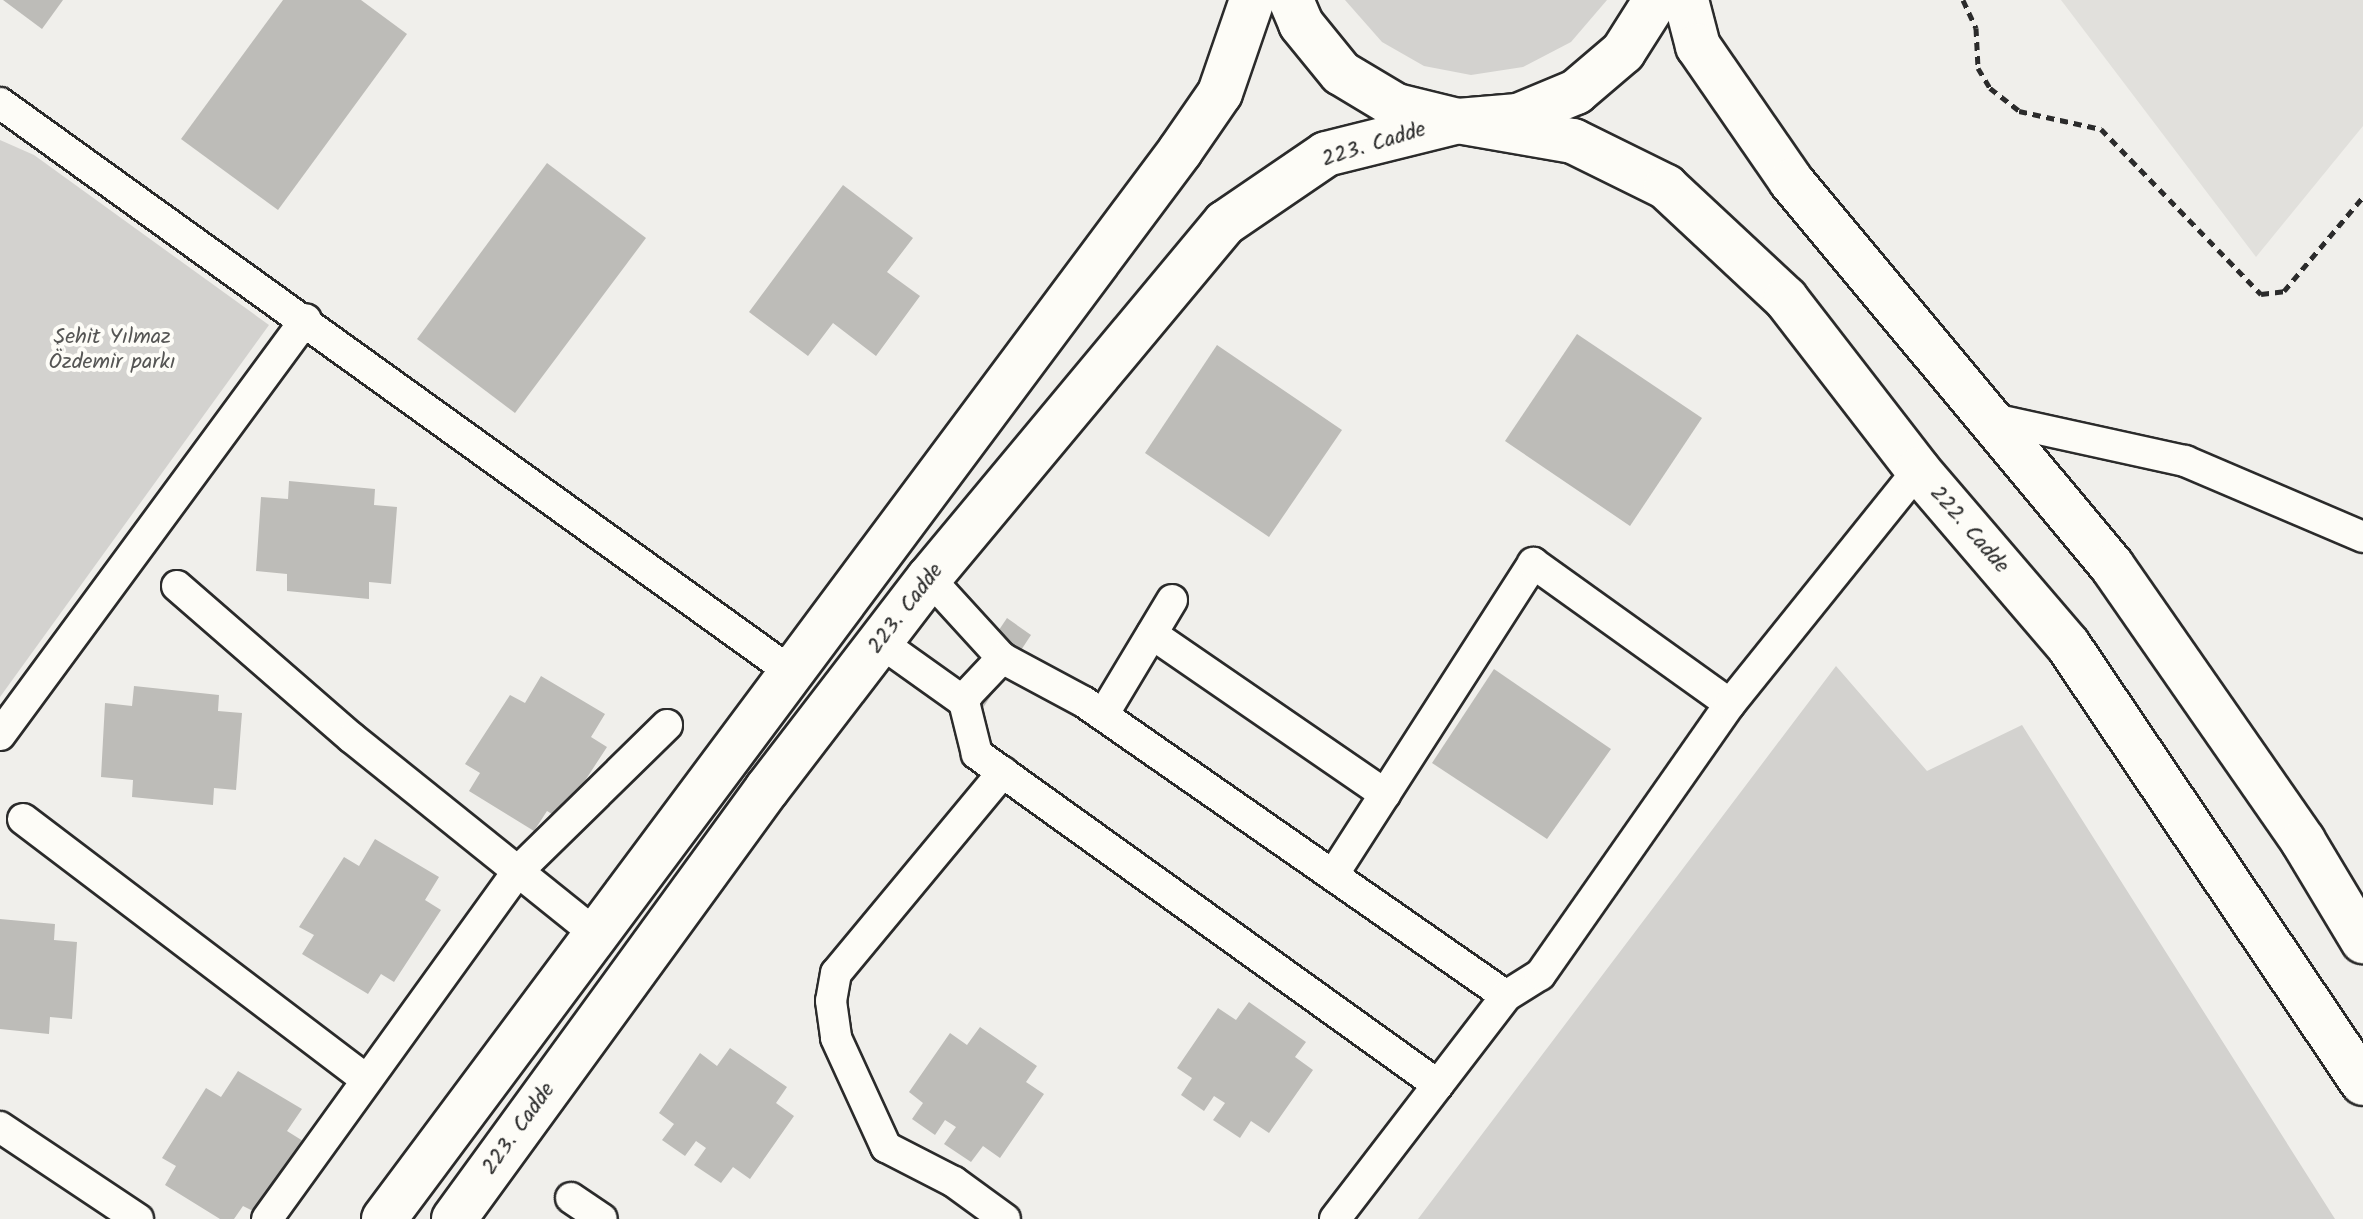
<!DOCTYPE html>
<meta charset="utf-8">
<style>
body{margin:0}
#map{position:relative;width:2363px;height:1219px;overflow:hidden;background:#f0efeb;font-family:Kalam,sans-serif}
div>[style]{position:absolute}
.built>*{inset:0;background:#e1e0dc}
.green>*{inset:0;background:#d3d2cf}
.building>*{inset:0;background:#bdbcb8}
.path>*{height:5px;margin-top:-2.5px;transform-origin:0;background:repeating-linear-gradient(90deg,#2b2b2b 0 8px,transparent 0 14px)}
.roads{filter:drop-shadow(2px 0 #2b2b2b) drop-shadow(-2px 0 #2b2b2b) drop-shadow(0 2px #2b2b2b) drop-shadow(0 -2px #2b2b2b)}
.street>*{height:30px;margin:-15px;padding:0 15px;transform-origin:15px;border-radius:15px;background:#fdfcf7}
.primary>*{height:44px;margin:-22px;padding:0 22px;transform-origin:22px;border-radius:22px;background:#fdfcf7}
span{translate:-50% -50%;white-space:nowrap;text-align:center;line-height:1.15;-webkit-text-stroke:8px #fdfcf7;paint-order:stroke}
.street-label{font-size:22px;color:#2b2b2b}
.park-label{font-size:22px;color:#555554}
</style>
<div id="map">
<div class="built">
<div style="clip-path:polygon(2061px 0,2363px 0,2363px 126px,2256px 257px)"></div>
</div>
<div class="green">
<div style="clip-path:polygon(1345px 0,1607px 0,1571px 42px,1523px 67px,1471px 75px,1424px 66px,1382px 42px)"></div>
<div style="clip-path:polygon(0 140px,34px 155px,269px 325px,0 697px)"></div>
<div style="clip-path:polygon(1836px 666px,1927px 771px,2022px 725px,2335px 1219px,1418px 1219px)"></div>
</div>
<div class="building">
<div style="clip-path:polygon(3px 0,63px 0,42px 29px)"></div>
<div style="clip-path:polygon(283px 0,361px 0,407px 34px,278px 210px,181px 139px)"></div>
<div style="clip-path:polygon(547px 163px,646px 238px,515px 413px,417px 339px)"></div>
<div style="clip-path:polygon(843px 185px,913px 238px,887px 272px,920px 296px,876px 356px,833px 323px,808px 356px,749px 312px)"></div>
<div style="clip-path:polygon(1577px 334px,1702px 418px,1630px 526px,1505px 441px)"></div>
<div style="clip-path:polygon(1217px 345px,1342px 430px,1269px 537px,1145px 453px)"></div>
<div style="clip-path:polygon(289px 481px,375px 489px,374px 505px,397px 507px,391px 584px,369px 582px,369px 599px,287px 591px,287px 574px,256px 571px,261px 497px,288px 499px)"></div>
<div style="clip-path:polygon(1007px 618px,1031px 635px,975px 720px,950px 703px)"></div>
<div style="clip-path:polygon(1494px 669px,1611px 749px,1547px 839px,1432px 763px)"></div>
<div style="clip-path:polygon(541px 676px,605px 714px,591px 737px,607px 747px,560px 819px,547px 811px,534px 831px,469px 791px,480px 773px,465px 764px,510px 695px,525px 703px)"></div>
<div style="clip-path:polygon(134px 686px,219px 695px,218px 711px,242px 713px,236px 790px,214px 788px,213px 805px,132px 797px,133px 780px,101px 777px,105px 703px,132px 706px)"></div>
<div style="clip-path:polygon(375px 839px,439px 877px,425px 900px,441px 910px,394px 982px,381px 974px,368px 994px,302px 954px,314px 935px,299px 927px,344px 857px,359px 866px)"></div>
<div style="clip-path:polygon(0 919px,55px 924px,54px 940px,77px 942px,72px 1019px,50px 1017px,49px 1034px,0 1029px)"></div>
<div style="clip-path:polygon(1249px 1002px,1306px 1042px,1295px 1057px,1313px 1070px,1269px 1133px,1251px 1121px,1240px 1138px,1213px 1120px,1225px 1103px,1214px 1096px,1204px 1111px,1181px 1095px,1192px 1078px,1177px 1068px,1218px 1008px,1236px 1020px)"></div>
<div style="clip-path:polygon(980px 1027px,1037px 1066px,1026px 1082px,1044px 1094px,1000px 1158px,983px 1146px,971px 1162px,944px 1144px,956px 1127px,945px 1120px,935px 1135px,912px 1119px,923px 1103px,909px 1092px,950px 1033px,967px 1045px)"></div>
<div style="clip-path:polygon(730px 1048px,787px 1087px,776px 1103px,794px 1116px,750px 1179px,733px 1167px,721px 1183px,694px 1165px,706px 1148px,696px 1141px,685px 1156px,662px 1140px,674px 1124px,659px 1113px,700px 1053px,717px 1066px)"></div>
<div style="clip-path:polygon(238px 1071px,302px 1109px,287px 1131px,303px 1141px,257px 1213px,243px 1206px,234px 1219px,220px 1219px,165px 1185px,176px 1166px,162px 1158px,206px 1088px,221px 1097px)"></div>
</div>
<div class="path">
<div style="left:1963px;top:0;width:31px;rotate:65deg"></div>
<div style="left:1976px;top:28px;width:40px;rotate:87.1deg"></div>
<div style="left:1978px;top:68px;width:23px;rotate:59deg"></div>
<div style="left:1990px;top:88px;width:37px;rotate:38deg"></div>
<div style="left:2019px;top:111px;width:84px;rotate:12.4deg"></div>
<div style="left:2101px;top:129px;width:230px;rotate:45.9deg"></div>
<div style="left:2261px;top:294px;width:23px;rotate:-7deg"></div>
<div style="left:2284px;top:291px;width:123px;rotate:-50deg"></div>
</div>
<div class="roads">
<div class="street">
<div style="left:0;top:103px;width:974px;rotate:35.73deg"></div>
<div style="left:1994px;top:419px;width:196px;rotate:12.4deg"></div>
<div style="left:2185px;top:461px;width:194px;rotate:23.1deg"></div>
<div style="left:929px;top:578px;width:108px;rotate:47.6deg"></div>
<div style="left:177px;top:586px;width:232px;rotate:41deg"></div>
<div style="left:352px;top:738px;width:313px;rotate:38.8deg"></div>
<div style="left:1152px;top:634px;width:283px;rotate:34.5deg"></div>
<div style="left:880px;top:642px;width:103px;rotate:35.5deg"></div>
<div style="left:1103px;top:715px;width:134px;rotate:-59deg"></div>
<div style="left:0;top:735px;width:516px;rotate:-53.66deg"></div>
<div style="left:1003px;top:772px;width:261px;rotate:129.7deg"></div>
<div style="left:836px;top:973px;width:28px;rotate:100deg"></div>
<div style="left:831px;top:1001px;width:37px;rotate:82deg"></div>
<div style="left:836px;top:1038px;width:120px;rotate:65.4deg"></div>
<div style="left:886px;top:1147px;width:76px;rotate:27.2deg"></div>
<div style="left:954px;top:1182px;width:63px;rotate:36deg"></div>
<div style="left:23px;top:819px;width:428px;rotate:37.2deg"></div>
<div style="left:1333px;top:875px;width:371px;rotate:-57.3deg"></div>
<div style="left:1533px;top:563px;width:242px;rotate:35.6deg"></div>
<div style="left:1438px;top:1085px;width:568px;rotate:-144.32deg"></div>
<div style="left:977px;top:754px;width:54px;rotate:-104deg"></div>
<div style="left:964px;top:702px;width:9px;rotate:-63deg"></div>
<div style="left:968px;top:694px;width:50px;rotate:-46.6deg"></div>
<div style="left:1002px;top:658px;width:93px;rotate:28.2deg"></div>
<div style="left:1084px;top:702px;width:514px;rotate:34.86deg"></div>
<div style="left:0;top:1127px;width:166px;rotate:33.7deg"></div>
<div style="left:571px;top:1198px;width:37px;rotate:34deg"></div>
<div style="left:267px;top:1219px;width:428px;rotate:-54.2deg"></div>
<div style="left:517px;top:872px;width:210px;rotate:-44.4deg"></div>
<div style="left:1335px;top:1219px;width:281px;rotate:-52.5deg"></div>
<div style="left:1506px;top:996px;width:40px;rotate:-32deg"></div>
<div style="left:1540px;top:975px;width:331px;rotate:-55deg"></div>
<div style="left:1730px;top:704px;width:300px;rotate:-51.2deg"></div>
</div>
<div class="primary">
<div style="left:1291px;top:0;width:26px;rotate:67deg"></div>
<div style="left:1301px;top:24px;width:63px;rotate:50.8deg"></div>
<div style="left:1341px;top:73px;width:64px;rotate:31deg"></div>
<div style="left:1396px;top:106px;width:64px;rotate:13.6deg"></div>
<div style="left:1458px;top:121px;width:60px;rotate:-4.8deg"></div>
<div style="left:1518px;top:116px;width:63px;rotate:-22.5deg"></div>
<div style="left:1576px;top:92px;width:62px;rotate:-40.4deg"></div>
<div style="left:1623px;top:52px;width:62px;rotate:-57.6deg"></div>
<div style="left:1686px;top:0;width:48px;rotate:75.4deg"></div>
<div style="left:1698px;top:46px;width:164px;rotate:55.4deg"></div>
<div style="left:1791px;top:181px;width:501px;rotate:50.18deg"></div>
<div style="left:2112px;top:566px;width:335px;rotate:55.2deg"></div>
<div style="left:2303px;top:841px;width:117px;rotate:59deg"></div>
<div style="left:384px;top:1219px;width:1332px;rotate:-53.3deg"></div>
<div style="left:1180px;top:151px;width:70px;rotate:-55.4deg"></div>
<div style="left:1220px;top:93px;width:98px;rotate:-71deg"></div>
<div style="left:454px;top:1219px;width:532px;rotate:-53.95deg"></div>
<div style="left:767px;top:789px;width:266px;rotate:-52.5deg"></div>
<div style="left:929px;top:578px;width:462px;rotate:-50.2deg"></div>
<div style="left:1225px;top:223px;width:122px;rotate:-34.3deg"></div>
<div style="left:1326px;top:154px;width:136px;rotate:-14deg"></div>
<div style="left:1458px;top:121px;width:117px;rotate:9.9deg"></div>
<div style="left:1573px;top:141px;width:104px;rotate:26.3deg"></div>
<div style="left:1666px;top:187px;width:164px;rotate:43deg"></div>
<div style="left:1786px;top:299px;width:216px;rotate:52.3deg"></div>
<div style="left:1918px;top:470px;width:230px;rotate:49.4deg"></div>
<div style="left:2068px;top:645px;width:528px;rotate:56.04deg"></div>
</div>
</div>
<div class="street-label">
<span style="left:1374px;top:145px;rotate:-17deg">223. Cadde</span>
<span style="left:1969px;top:530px;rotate:49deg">222. Cadde</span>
<span style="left:906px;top:609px;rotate:-52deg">223. Cadde</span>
<span style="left:519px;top:1129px;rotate:-54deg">223. Cadde</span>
</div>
<div class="park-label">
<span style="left:112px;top:350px">Şehit Yılmaz<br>Özdemir parkı</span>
</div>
</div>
